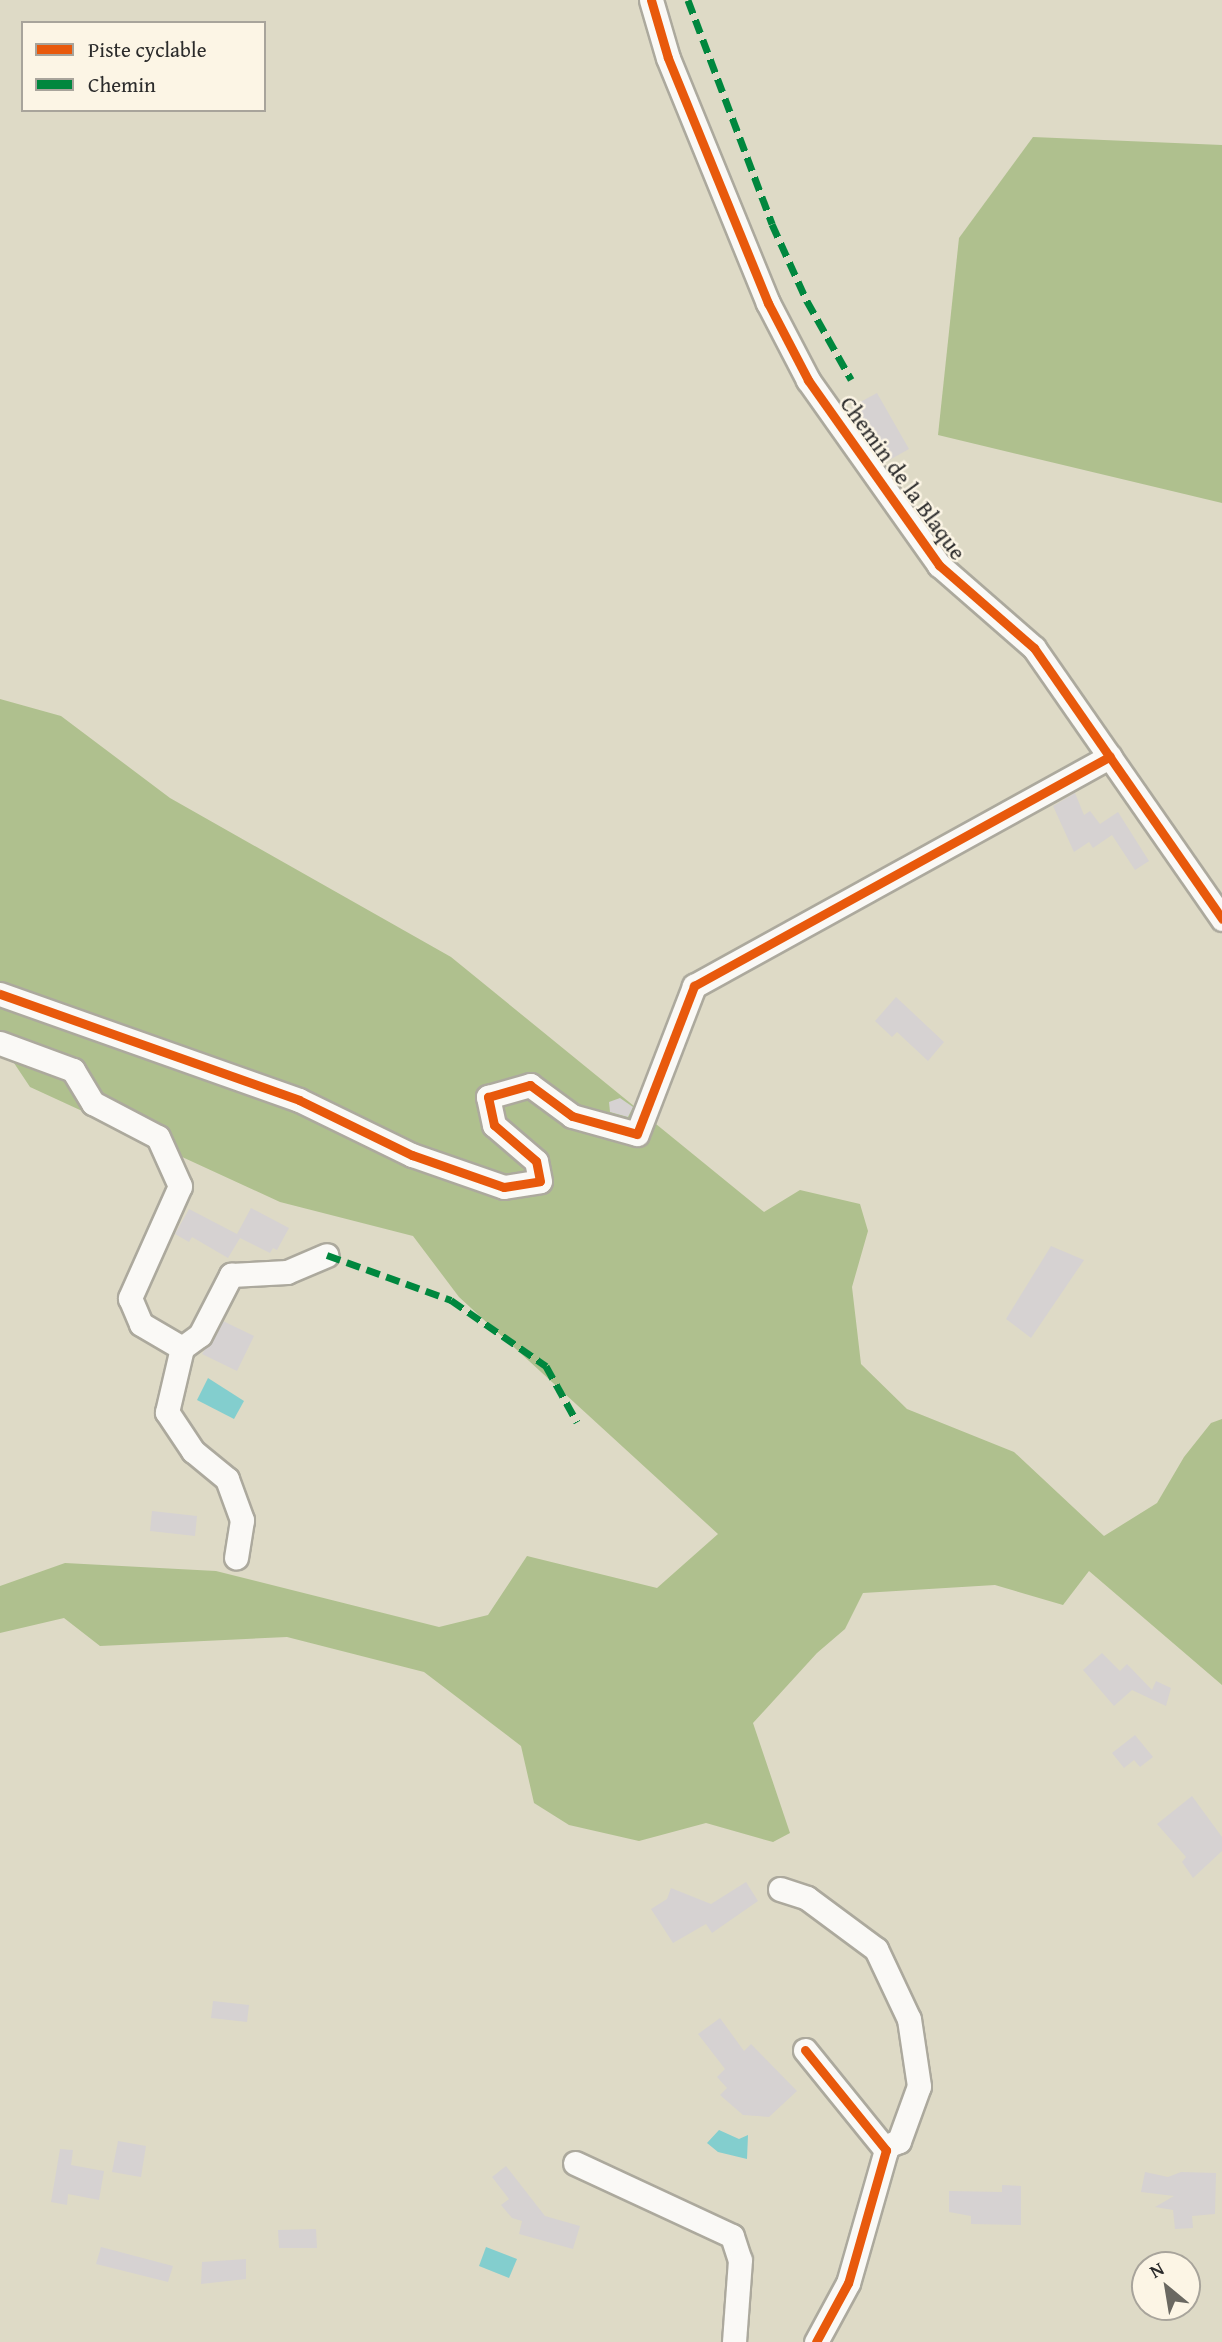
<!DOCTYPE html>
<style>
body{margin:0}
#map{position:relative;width:1222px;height:2342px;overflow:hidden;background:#dedac6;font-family:"Gentium Book Plus",serif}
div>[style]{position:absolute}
.forest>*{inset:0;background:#afc08e}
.water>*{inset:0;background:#83cece}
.building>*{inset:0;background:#d6d2d2}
.roads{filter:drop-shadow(2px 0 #aca99d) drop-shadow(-2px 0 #aca99d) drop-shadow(0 2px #aca99d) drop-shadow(0 -2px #aca99d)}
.minor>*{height:23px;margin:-11.5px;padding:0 11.5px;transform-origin:11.5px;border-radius:11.5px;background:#faf9f6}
.quiet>*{height:7px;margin-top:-3.5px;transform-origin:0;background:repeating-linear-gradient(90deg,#00873e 0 14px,transparent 0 21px)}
.cycleway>*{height:9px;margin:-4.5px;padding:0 4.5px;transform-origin:4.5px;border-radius:4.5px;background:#e8590c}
span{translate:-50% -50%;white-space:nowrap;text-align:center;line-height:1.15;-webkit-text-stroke:5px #fcf5e5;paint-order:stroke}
.street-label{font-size:23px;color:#2b2b2b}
.legend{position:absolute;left:21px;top:21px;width:245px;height:91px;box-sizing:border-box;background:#fcf5e5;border:2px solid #a8a49b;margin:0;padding:9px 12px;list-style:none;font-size:21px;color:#2b2b2b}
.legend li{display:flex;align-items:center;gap:14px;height:35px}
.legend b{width:35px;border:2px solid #a8a49b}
.north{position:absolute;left:1131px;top:2251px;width:70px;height:70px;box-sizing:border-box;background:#fcf5e5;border:2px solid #a8a49b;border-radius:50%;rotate:330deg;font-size:19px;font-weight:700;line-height:28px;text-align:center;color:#2b2b2b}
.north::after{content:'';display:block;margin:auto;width:24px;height:32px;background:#6a6861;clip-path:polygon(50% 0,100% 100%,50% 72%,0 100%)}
</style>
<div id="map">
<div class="forest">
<div style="clip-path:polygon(1033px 137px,1222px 145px,1222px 503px,938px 435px,959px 238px)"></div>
<div style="clip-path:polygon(0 699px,61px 716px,170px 798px,451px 957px,764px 1212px,800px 1190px,860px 1204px,868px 1231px,852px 1287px,861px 1364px,907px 1409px,1014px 1452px,1104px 1536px,1157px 1503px,1184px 1457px,1211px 1423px,1222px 1419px,1222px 1685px,1089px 1571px,1063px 1605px,995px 1585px,863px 1593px,845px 1629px,817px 1653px,753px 1723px,790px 1833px,773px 1842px,706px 1823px,639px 1841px,569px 1825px,534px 1803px,521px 1746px,424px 1672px,287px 1637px,100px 1646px,64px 1618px,0 1633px,0 1586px,65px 1563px,216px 1571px,439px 1627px,488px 1615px,527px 1556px,657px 1588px,718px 1534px,459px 1297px,413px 1236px,280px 1202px,30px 1087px,0 1042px)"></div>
</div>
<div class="water">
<div style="clip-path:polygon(208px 1378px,244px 1401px,234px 1419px,197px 1400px)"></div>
<div style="clip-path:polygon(719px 2130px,739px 2139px,748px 2135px,747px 2159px,718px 2152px,707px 2143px)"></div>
<div style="clip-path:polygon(486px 2247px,517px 2259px,509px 2278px,479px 2266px)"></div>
</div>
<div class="building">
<div style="clip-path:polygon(877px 393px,909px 449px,884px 463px,851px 407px)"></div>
<div style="clip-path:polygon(1075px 793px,1084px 815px,1090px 811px,1100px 824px,1118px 812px,1149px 861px,1135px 870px,1112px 835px,1093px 848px,1089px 842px,1074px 852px,1053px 806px)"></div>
<div style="clip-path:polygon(896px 997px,944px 1042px,928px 1061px,897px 1032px,892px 1037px,875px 1021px)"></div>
<div style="clip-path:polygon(620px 1098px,633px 1107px,628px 1117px,610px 1112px,609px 1102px)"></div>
<div style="clip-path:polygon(251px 1208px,289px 1228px,277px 1250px,273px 1248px,270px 1253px,240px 1238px,228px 1258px,192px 1237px,189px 1242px,175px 1234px,189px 1209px,237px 1234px)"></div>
<div style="clip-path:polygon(1051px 1246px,1084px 1260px,1031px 1338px,1006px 1319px)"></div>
<div style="clip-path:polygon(223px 1321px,254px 1336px,237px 1371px,202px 1354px)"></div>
<div style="clip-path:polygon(152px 1511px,197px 1516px,195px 1536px,150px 1531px)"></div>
<div style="clip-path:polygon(1102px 1653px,1120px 1671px,1127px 1664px,1152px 1690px,1156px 1681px,1171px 1688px,1166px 1706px,1132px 1690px,1114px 1706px,1083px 1670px)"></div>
<div style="clip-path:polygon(1135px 1735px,1153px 1757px,1140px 1767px,1134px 1760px,1124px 1768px,1112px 1753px)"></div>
<div style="clip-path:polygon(1192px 1796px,1222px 1837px,1222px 1851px,1193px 1878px,1182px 1862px,1186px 1857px,1157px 1824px)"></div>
<div style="clip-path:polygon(746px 1882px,758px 1901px,712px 1933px,706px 1924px,673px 1943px,651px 1909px,667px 1899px,671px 1888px,711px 1904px)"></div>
<div style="clip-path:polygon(213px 2001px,249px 2005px,247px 2022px,211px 2018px)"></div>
<div style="clip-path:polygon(720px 2018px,744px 2051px,751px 2044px,797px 2091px,769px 2117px,743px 2115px,720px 2095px,727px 2088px,717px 2077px,725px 2069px,698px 2034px)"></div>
<div style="clip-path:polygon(118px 2141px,146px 2146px,141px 2177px,112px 2172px)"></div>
<div style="clip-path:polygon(60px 2149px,73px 2150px,71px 2165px,104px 2171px,99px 2200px,68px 2194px,67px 2205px,51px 2202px)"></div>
<div style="clip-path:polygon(506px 2166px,545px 2216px,580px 2226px,573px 2249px,519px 2234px,522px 2221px,512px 2218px,501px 2205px,509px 2199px,492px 2177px)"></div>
<div style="clip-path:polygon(1145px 2172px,1168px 2177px,1181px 2172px,1216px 2173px,1215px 2214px,1192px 2216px,1193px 2228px,1175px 2229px,1173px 2210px,1155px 2207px,1174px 2196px,1141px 2192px)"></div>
<div style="clip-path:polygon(1002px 2185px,1021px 2186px,1021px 2225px,971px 2224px,971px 2216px,949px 2212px,949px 2191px,1002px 2192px)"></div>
<div style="clip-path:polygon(316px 2229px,317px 2248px,279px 2248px,278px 2230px)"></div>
<div style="clip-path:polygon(101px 2247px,173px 2266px,168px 2282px,96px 2264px)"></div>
<div style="clip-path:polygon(246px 2259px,246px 2279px,201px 2284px,202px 2262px)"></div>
</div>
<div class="roads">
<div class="minor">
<div style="left:651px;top:0;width:60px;rotate:73.7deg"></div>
<div style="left:668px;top:58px;width:265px;rotate:67.8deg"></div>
<div style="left:768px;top:303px;width:87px;rotate:62.5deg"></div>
<div style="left:808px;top:380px;width:227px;rotate:54.7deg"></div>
<div style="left:939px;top:565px;width:126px;rotate:41.1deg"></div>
<div style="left:1034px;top:648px;width:330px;rotate:55.2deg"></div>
<div style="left:0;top:994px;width:317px;rotate:19.5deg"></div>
<div style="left:299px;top:1100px;width:126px;rotate:26deg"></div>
<div style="left:412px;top:1155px;width:97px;rotate:19.2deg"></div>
<div style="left:504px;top:1187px;width:36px;rotate:-9deg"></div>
<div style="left:540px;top:1181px;width:20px;rotate:-101deg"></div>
<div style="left:536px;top:1161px;width:55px;rotate:-139.4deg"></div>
<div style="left:494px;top:1125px;width:29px;rotate:-102deg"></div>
<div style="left:488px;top:1097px;width:44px;rotate:-15.9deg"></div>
<div style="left:530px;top:1085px;width:52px;rotate:36.4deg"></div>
<div style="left:572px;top:1116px;width:67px;rotate:15.5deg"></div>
<div style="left:637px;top:1134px;width:159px;rotate:-68.9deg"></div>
<div style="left:694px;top:986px;width:475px;rotate:-28.9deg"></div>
<div style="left:0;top:1043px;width:78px;rotate:20.3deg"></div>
<div style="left:73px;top:1070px;width:39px;rotate:59deg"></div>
<div style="left:93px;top:1103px;width:73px;rotate:27.6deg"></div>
<div style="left:158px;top:1137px;width:54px;rotate:65.8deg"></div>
<div style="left:180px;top:1186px;width:123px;rotate:114.1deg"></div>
<div style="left:130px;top:1298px;width:28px;rotate:67deg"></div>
<div style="left:141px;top:1324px;width:48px;rotate:30.3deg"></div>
<div style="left:182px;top:1348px;width:22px;rotate:-36deg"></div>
<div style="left:200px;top:1335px;width:68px;rotate:-62.7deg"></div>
<div style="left:231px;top:1275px;width:56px;rotate:-3.1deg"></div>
<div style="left:287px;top:1272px;width:43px;rotate:-23deg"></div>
<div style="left:182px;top:1348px;width:66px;rotate:103.2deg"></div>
<div style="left:167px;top:1412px;width:47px;rotate:56.3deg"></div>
<div style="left:193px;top:1451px;width:44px;rotate:39.5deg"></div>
<div style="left:227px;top:1479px;width:44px;rotate:69.9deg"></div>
<div style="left:242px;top:1520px;width:38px;rotate:99deg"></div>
<div style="left:780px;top:1889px;width:28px;rotate:18deg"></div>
<div style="left:807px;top:1898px;width:86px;rotate:36.5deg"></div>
<div style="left:876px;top:1949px;width:77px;rotate:64.8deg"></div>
<div style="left:909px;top:2019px;width:68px;rotate:81.5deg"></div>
<div style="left:919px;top:2086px;width:59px;rotate:110deg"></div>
<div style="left:899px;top:2141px;width:16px;rotate:158deg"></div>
<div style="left:805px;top:2050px;width:129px;rotate:51deg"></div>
<div style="left:886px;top:2150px;width:138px;rotate:105.9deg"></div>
<div style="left:848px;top:2283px;width:67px;rotate:118.5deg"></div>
<div style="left:575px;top:2163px;width:173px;rotate:24.9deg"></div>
<div style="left:732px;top:2236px;width:25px;rotate:72deg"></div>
<div style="left:740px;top:2260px;width:82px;rotate:94.2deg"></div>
</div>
</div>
<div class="quiet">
<div style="left:688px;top:0;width:239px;rotate:69.4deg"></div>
<div style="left:772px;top:224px;width:85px;rotate:65.6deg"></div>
<div style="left:807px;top:301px;width:90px;rotate:60.6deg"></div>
<div style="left:327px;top:1255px;width:132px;rotate:19.9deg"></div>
<div style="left:451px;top:1300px;width:116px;rotate:34.8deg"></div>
<div style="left:546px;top:1366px;width:64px;rotate:61deg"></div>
</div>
<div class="cycleway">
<div style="left:651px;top:0;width:60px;rotate:73.7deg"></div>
<div style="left:668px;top:58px;width:265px;rotate:67.8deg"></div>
<div style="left:768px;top:303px;width:87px;rotate:62.5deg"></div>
<div style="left:808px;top:380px;width:227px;rotate:54.7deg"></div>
<div style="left:939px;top:565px;width:126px;rotate:41.1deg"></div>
<div style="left:1034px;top:648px;width:330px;rotate:55.2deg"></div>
<div style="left:0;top:994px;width:317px;rotate:19.5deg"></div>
<div style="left:299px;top:1100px;width:126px;rotate:26deg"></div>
<div style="left:412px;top:1155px;width:97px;rotate:19.2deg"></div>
<div style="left:504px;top:1187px;width:36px;rotate:-9deg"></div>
<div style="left:540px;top:1181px;width:20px;rotate:-101deg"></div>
<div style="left:536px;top:1161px;width:55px;rotate:-139.4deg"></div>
<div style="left:494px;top:1125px;width:29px;rotate:-102deg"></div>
<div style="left:488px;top:1097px;width:44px;rotate:-15.9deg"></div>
<div style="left:530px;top:1085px;width:52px;rotate:36.4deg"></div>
<div style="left:572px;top:1116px;width:67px;rotate:15.5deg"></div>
<div style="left:637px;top:1134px;width:159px;rotate:-68.9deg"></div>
<div style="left:694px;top:986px;width:475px;rotate:-28.9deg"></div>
<div style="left:805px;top:2050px;width:129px;rotate:51deg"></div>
<div style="left:886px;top:2150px;width:138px;rotate:105.9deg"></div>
<div style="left:848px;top:2283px;width:67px;rotate:118.5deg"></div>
</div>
<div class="street-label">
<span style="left:903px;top:478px;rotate:54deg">Chemin de la Blaque</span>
</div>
<ul class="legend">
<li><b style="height:9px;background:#e8590c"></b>Piste cyclable</li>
<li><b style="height:9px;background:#00873e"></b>Chemin</li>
</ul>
<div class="north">N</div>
</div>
